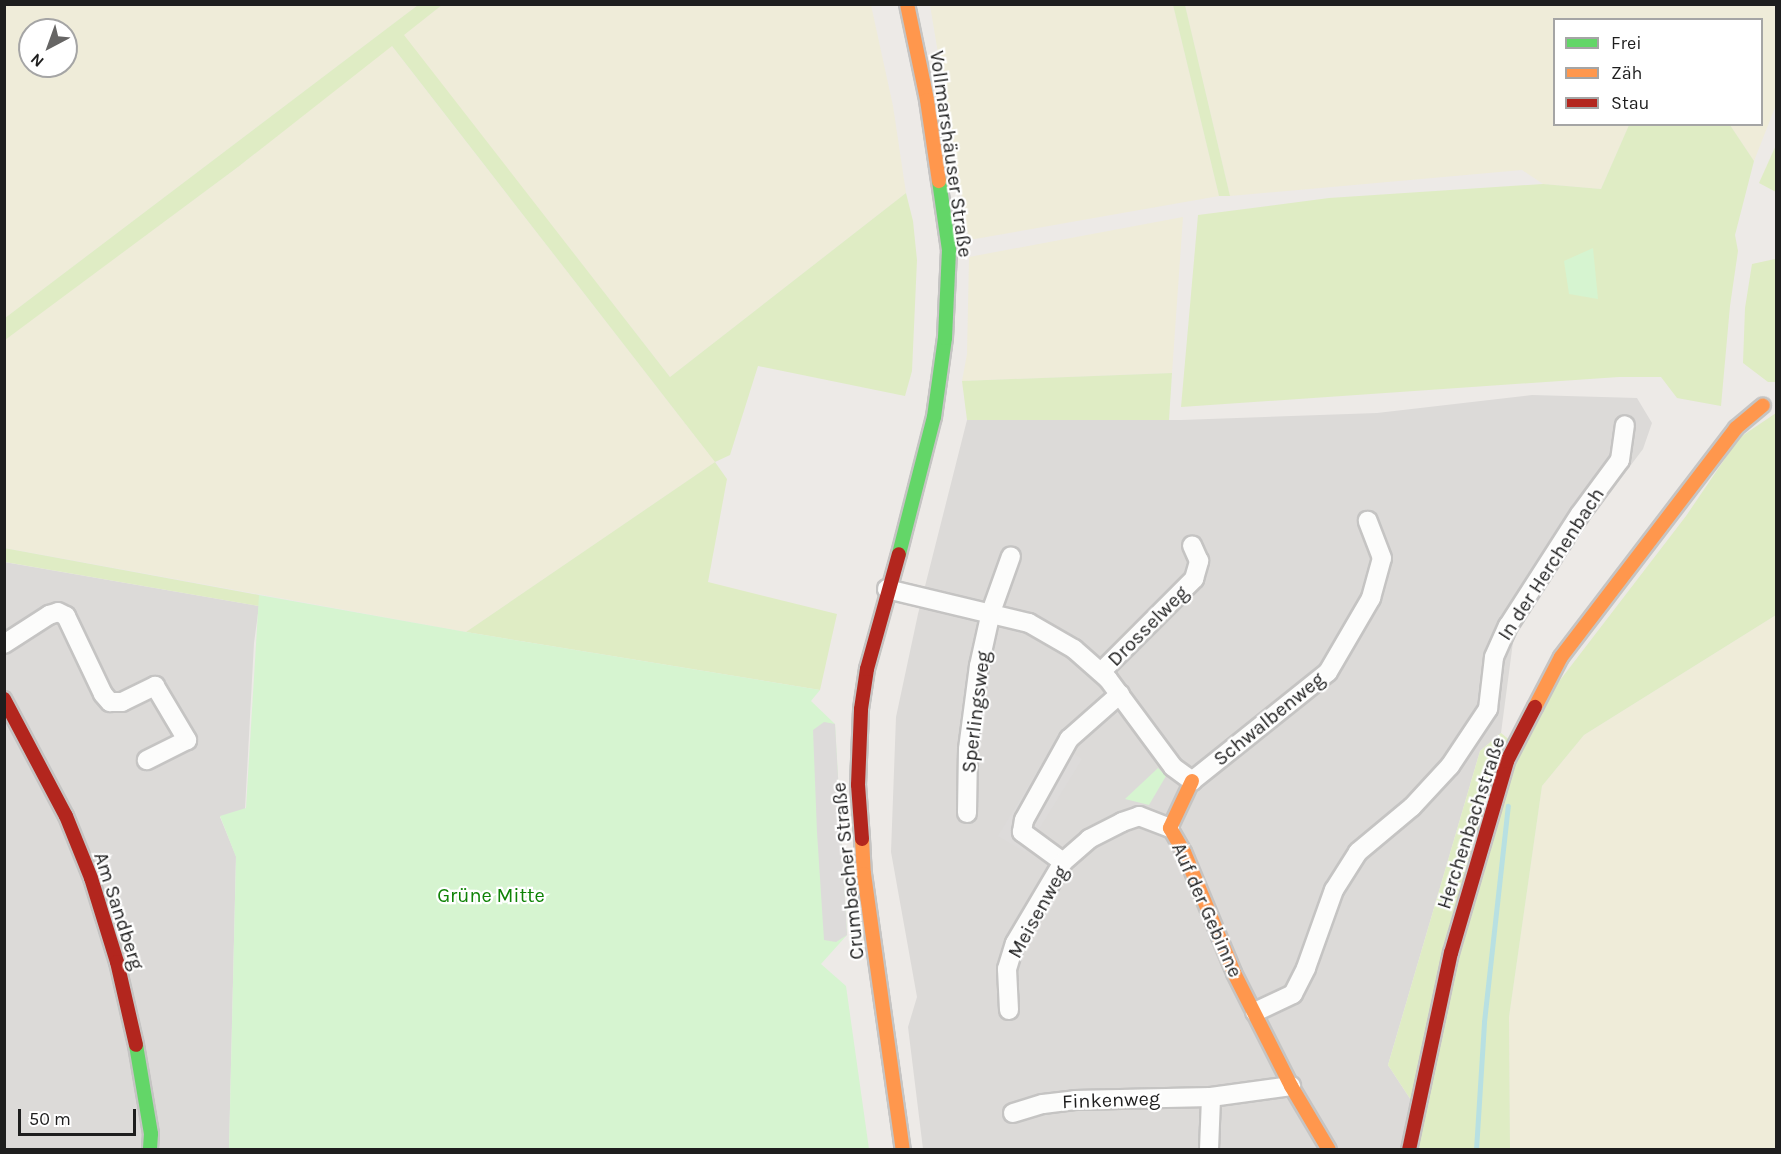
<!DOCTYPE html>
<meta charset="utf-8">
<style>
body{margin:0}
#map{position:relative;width:1781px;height:1154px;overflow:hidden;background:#edeae7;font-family:Karla,sans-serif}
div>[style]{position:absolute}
.residential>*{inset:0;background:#dcdad8}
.farmland>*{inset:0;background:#efecd9}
.grass>*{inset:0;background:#dfecc4}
.park>*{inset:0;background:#d6f4d0}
.parking>*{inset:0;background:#dddbda}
.stream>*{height:4.5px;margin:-2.25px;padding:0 2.25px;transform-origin:2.25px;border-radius:2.25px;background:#b8e0e2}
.roads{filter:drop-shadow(2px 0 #c5c4c3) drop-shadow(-2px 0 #c5c4c3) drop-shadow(0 2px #c5c4c3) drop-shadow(0 -2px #c5c4c3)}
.street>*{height:18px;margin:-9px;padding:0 9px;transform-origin:9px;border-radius:9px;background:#fcfcfb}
.fast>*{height:14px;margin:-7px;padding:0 7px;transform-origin:7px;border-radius:7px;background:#63d668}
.slow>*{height:14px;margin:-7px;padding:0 7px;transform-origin:7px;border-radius:7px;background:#ff974d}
.jam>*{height:14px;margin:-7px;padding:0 7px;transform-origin:7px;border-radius:7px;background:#b3261e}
span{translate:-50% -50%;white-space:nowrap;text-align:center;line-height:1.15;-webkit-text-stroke:4.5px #fff;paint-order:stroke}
.street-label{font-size:20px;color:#1e1e1e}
.park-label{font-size:20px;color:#0f8306}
.frame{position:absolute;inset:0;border:6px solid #1e1e1e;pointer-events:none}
.legend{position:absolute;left:1553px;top:18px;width:210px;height:108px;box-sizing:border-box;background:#fff;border:2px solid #a5a5a5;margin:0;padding:8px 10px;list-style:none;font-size:18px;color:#1e1e1e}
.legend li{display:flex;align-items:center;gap:12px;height:30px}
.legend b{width:30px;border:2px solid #a5a5a5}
.north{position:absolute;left:18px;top:18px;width:60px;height:60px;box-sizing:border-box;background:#fff;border:2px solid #a5a5a5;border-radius:50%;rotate:221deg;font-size:16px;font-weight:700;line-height:24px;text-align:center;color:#1e1e1e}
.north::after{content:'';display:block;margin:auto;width:21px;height:27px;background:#666564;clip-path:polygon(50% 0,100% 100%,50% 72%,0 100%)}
.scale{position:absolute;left:18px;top:1109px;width:118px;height:27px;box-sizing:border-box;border:3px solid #1e1e1e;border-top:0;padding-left:8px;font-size:18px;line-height:21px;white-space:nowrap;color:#1e1e1e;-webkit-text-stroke:4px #fff;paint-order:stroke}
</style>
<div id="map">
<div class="residential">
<div style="clip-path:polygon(1532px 395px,1637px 398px,1652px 423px,1643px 449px,1545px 579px,1513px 642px,1501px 733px,1480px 751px,1388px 1065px,1422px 1117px,1414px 1149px,923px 1149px,908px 1027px,917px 997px,891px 852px,896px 717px,918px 614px,967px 420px,1181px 420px,1377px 413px)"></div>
<div style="clip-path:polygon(4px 562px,259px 606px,254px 643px,245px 809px,220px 817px,236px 856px,229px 1149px,5px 1149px)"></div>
</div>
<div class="farmland">
<div style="clip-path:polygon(evenodd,5px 5px,418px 5px,5px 318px,5px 5px,30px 30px,66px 30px,66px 66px,30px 66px,30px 30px)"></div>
<div style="clip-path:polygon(442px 5px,871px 5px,893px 106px,906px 193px,670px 377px,403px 35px)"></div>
<div style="clip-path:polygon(930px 5px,1173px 5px,1219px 196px,969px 240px)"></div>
<div style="clip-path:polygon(1185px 5px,1776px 5px,1776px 105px,1754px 161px,1730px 125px,1762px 124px,1762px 20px,1554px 20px,1554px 124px,1629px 125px,1601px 189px,1543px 184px,1522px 170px,1230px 196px)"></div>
<div style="clip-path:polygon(391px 45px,715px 462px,466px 632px,5px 548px,4px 340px,238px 167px)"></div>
<div style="clip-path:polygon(1183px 217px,1172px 373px,962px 381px,967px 354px,969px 257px)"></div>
<div style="clip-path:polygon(1776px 615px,1776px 1149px,1510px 1150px,1509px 1017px,1542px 786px,1584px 735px)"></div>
</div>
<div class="grass">
<div style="clip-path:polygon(418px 5px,442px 5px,404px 35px,670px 377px,906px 193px,913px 221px,917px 260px,912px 371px,905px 396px,758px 366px,730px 455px,715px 462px,727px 479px,708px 582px,837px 614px,820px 690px,466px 632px,715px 462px,392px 46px,238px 167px,5px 340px,5px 318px)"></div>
<div style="clip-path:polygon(1173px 5px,1185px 5px,1230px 196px,1219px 196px)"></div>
<div style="clip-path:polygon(1629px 125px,1730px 125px,1754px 161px,1735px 235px,1738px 251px,1730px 306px,1721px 406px,1677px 398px,1661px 377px,1619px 377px,1181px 407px,1198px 215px,1329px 198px,1543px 184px,1601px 189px)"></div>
<div style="clip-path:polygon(1776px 145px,1776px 192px,1759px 183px)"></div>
<div style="clip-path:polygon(1776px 251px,1776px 382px,1768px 382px,1743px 363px,1745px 308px,1752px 264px,1775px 259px)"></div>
<div style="clip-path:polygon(1172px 373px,1169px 420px,967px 420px,962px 381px)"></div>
<div style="clip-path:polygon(1776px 413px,1776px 615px,1584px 735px,1542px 786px,1509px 1017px,1510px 1149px,1414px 1149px,1422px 1117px,1388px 1065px,1480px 751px,1501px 733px,1522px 750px,1554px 688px,1686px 516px,1739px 438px)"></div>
<div style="clip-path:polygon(4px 548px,259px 595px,259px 606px,5px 562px)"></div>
</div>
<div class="park">
<div style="clip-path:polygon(1593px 248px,1598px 299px,1569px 294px,1564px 261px)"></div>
<div style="clip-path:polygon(259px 595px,466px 632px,820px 690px,811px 701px,835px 724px,847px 935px,821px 964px,846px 986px,869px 1149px,229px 1149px,236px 857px,220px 816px,246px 808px)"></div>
<div style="clip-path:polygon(1158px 768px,1166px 776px,1149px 805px,1125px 799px)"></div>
</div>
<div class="parking">
<div style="clip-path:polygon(824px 722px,835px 724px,847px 935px,836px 942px,824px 940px,817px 832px,813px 730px)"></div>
<div style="clip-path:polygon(1055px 742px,1082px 759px,1025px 852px,998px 836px)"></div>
</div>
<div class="stream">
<div style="left:1476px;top:1150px;width:128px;rotate:-86.4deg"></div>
<div style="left:1484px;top:1022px;width:217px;rotate:-83.7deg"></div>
</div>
<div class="roads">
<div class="street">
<div style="left:887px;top:589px;width:146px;rotate:13.5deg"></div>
<div style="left:1029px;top:623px;width:52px;rotate:30deg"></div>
<div style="left:1074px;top:649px;width:45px;rotate:41.4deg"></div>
<div style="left:1108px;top:679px;width:109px;rotate:53.5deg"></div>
<div style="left:1173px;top:767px;width:24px;rotate:36deg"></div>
<div style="left:1192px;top:781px;width:174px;rotate:-38.7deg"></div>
<div style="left:1328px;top:672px;width:86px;rotate:-59.8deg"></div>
<div style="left:1371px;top:598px;width:41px;rotate:-74.6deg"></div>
<div style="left:1382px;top:558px;width:40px;rotate:-111deg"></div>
<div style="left:4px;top:644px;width:54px;rotate:-32.8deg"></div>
<div style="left:49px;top:615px;width:9px;rotate:-18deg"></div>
<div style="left:58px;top:612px;width:9px;rotate:27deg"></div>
<div style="left:66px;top:616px;width:86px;rotate:64.6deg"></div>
<div style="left:103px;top:694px;width:11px;rotate:49deg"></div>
<div style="left:110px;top:702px;width:12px"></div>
<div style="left:122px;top:702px;width:37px;rotate:-26deg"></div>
<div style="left:155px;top:686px;width:63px;rotate:59.3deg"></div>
<div style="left:187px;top:740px;width:45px;rotate:153.4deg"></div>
<div style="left:1101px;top:672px;width:132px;rotate:-45deg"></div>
<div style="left:1194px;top:579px;width:19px;rotate:-74deg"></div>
<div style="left:1199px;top:561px;width:17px;rotate:-114deg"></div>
<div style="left:967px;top:813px;width:64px;rotate:-89.1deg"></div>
<div style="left:968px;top:749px;width:84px;rotate:-82.5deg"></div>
<div style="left:979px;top:666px;width:55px;rotate:-77.5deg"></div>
<div style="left:991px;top:612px;width:59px;rotate:-70.3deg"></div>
<div style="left:1063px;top:862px;width:51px;rotate:-143.8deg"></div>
<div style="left:1022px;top:832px;width:12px;rotate:-81deg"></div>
<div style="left:1024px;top:820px;width:93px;rotate:-60.9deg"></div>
<div style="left:1069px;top:739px;width:68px;rotate:-41.4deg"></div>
<div style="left:1009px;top:1010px;width:41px;rotate:-92.8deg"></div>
<div style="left:1007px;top:969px;width:27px;rotate:-73deg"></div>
<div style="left:1015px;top:943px;width:94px;rotate:-59.3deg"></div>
<div style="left:1063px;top:862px;width:35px;rotate:-41deg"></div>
<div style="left:1089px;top:839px;width:37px;rotate:-27deg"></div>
<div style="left:1122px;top:822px;width:18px;rotate:-19deg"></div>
<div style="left:1139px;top:816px;width:33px;rotate:21deg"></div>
<div style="left:1255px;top:1012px;width:42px;rotate:-25.3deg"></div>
<div style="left:1293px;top:994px;width:29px;rotate:-63deg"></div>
<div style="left:1306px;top:968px;width:83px;rotate:-70.3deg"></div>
<div style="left:1334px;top:890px;width:45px;rotate:-57.7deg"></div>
<div style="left:1358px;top:852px;width:70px;rotate:-39.8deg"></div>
<div style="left:1412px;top:807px;width:56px;rotate:-47.2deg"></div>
<div style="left:1450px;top:766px;width:69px;rotate:-56.3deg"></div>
<div style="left:1488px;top:709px;width:52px;rotate:-83.4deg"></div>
<div style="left:1494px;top:657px;width:34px;rotate:-66deg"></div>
<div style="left:1508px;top:626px;width:133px;rotate:-57.3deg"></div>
<div style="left:1580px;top:514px;width:67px;rotate:-53.5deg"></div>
<div style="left:1620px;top:460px;width:35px;rotate:-82deg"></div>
<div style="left:1013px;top:1113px;width:31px;rotate:-17deg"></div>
<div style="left:1043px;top:1104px;width:32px;rotate:-7deg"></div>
<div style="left:1075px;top:1100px;width:136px;rotate:-1.3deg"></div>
<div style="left:1211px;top:1097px;width:81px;rotate:-7.8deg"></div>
<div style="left:1209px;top:1150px;width:53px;rotate:-87.8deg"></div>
</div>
<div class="fast">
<div style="left:899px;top:554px;width:141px;rotate:-75.7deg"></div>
<div style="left:934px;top:417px;width:80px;rotate:-82.1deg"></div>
<div style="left:945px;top:338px;width:88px;rotate:-87.4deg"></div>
<div style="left:949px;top:250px;width:70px;rotate:-98.2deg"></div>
<div style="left:136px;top:1045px;width:90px;rotate:80.4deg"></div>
<div style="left:151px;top:1134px;width:16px;rotate:94deg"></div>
</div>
<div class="slow">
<div style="left:907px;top:4px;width:98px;rotate:78.2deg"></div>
<div style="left:927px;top:100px;width:82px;rotate:81.6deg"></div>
<div style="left:1535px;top:707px;width:56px;rotate:-62.5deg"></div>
<div style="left:1561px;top:657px;width:288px;rotate:-52.6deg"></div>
<div style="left:1736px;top:428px;width:35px;rotate:-40deg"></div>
<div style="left:1192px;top:781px;width:52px;rotate:115.1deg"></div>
<div style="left:1170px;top:828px;width:28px;rotate:60deg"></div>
<div style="left:1184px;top:852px;width:131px;rotate:67.5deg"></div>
<div style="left:1234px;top:973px;width:127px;rotate:63.2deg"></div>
<div style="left:1291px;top:1086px;width:74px;rotate:59.3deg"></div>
<div style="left:862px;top:839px;width:35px;rotate:87deg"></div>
<div style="left:864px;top:874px;width:279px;rotate:82deg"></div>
</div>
<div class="jam">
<div style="left:4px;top:699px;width:132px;rotate:62.1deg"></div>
<div style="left:66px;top:816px;width:67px;rotate:68deg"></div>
<div style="left:91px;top:878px;width:88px;rotate:72.8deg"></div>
<div style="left:117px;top:962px;width:85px;rotate:77.1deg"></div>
<div style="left:862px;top:839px;width:54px;rotate:-94.2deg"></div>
<div style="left:858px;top:785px;width:76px;rotate:-87.7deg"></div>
<div style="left:861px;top:709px;width:40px;rotate:-81.5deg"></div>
<div style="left:867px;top:669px;width:119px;rotate:-74.5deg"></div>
<div style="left:1409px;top:1150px;width:201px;rotate:-78deg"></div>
<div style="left:1451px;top:953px;width:200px;rotate:-73.7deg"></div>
<div style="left:1507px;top:761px;width:61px;rotate:-62.6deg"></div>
</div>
</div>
<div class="street-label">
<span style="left:951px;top:154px;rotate:82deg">Vollmarshäuser Straße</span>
<span style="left:1551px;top:564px;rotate:-57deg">In der Herchenbach</span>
<span style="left:1148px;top:626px;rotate:-45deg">Drosselweg</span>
<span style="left:976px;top:712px;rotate:-83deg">Sperlingsweg</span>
<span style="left:1269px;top:719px;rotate:-39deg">Schwalbenweg</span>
<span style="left:1471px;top:823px;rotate:-72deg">Herchenbachstraße</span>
<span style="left:848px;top:871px;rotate:-96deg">Crumbacher Straße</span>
<span style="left:1207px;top:910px;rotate:66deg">Auf der Gebinne</span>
<span style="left:119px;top:911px;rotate:72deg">Am Sandberg</span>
<span style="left:1038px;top:912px;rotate:-61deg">Meisenweg</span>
<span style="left:1111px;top:1100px;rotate:-2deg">Finkenweg</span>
</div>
<div class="park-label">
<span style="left:491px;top:895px">Grüne Mitte</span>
</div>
<div class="frame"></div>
<ul class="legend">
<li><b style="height:8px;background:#63d668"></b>Frei</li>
<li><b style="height:8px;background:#ff974d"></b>Zäh</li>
<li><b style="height:8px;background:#b3261e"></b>Stau</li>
</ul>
<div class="north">N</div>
<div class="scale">50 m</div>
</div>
